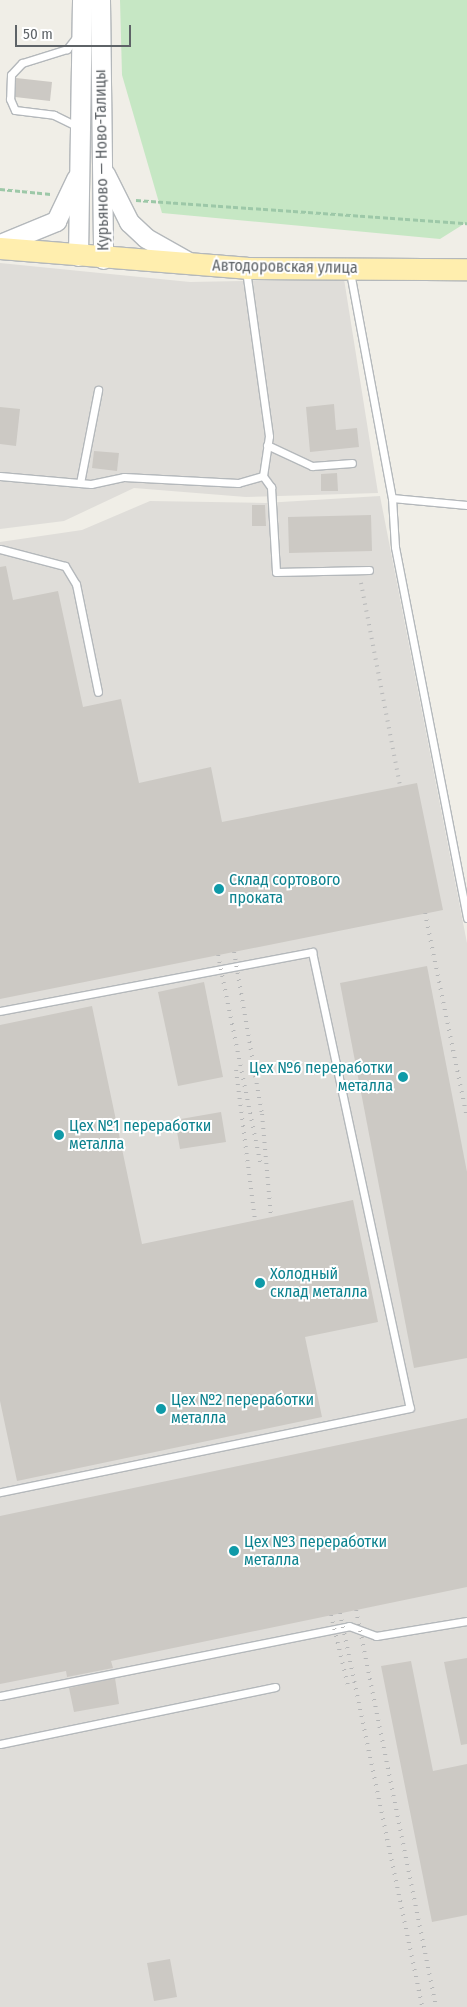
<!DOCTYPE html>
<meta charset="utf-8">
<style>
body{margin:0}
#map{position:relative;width:467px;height:2007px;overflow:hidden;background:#f0eee7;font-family:"Fira Sans Condensed",sans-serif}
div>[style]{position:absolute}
.industrial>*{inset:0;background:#dfddd9}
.green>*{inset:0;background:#c6e7c4}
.building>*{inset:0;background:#ccc9c4}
.path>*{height:2.5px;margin-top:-1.25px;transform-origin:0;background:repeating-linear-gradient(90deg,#9dc8a8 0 5px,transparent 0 7.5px)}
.roads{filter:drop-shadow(1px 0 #b4b8bb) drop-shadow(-1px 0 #b4b8bb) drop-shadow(0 1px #b4b8bb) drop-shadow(0 -1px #b4b8bb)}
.lane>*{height:7px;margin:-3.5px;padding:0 3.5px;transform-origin:3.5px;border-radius:3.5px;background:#fff}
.secondary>*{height:19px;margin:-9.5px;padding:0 9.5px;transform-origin:9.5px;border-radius:9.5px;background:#fff}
.primary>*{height:21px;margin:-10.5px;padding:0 10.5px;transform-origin:10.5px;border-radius:10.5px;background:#ffeeae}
.rail>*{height:4px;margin-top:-2px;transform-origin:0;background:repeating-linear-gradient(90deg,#b5b6b7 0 1px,transparent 0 7px)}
.dots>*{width:14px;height:14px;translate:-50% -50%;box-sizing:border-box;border:2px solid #fff;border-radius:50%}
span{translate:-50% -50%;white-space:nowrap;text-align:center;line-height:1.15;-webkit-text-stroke:4px #fff;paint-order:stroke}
.street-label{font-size:16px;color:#5e6367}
.culture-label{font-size:16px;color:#0d838f}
.left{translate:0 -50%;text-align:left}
.right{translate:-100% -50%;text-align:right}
.scale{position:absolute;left:15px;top:25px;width:116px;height:22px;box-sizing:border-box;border:2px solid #5e6367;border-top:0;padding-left:6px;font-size:15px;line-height:18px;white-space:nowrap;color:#5e6367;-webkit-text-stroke:4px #fff;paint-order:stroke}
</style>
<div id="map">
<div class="industrial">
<div style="clip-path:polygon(0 263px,190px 282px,344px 279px,378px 493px,246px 497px,134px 488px,64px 521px,0 529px)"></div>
<div style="clip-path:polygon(380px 496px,467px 943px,467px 2007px,0 2007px,0 542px,82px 530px,150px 501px,265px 503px)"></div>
</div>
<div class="green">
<div style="clip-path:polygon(120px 0,467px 0,467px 222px,440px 239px,162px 213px,122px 75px)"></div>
</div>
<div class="building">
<div style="clip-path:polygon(16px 78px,52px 82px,50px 101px,15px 97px)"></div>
<div style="clip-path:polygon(334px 404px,336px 430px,357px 428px,359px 447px,310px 452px,306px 407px)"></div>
<div style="clip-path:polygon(0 407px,20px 409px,16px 446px,0 444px)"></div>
<div style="clip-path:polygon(94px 451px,119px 453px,117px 471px,92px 468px)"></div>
<div style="clip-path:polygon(337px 473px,338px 491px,321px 491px,321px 474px)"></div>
<div style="clip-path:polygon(252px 505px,265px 505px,266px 526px,252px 526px)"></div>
<div style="clip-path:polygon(371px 515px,372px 551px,289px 553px,288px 517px)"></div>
<div style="clip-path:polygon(6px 566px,13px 600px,58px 591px,83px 707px,121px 699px,139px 783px,211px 767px,222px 822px,417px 783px,443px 910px,0 999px,0 567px)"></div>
<div style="clip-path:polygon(427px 966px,467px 1172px,467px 1358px,414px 1368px,340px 983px)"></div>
<div style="clip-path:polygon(204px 982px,223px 1077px,178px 1086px,158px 992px)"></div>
<div style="clip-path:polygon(92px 1006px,142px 1244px,353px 1200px,378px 1322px,305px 1337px,322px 1417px,17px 1481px,0 1401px,0 1025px)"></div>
<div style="clip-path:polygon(221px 1112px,226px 1142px,180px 1149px,175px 1120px)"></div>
<div style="clip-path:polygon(467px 1418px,467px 1587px,111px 1661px,113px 1668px,67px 1677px,66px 1671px,0 1684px,0 1516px)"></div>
<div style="clip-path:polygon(467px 1658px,467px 1744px,461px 1745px,444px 1662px)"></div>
<div style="clip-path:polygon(411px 1661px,433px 1771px,467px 1764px,467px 1915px,432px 1922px,381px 1666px)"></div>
<div style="clip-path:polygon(115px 1678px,119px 1704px,74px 1712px,69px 1688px)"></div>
<div style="clip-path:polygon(170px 1959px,177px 1997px,154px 2001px,147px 1963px)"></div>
</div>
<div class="path">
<div style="left:0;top:189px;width:51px;rotate:5.6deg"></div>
<div style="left:136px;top:200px;width:332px;rotate:4deg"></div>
</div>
<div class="roads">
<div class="lane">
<div style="left:78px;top:35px;width:18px;rotate:128deg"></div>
<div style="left:67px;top:49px;width:47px;rotate:162.7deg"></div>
<div style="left:22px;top:63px;width:16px;rotate:133deg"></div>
<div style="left:11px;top:75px;width:24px;rotate:92deg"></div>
<div style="left:10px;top:99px;width:12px;rotate:66deg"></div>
<div style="left:15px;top:110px;width:39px;rotate:7deg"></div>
<div style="left:54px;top:115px;width:28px;rotate:26deg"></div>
<div style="left:350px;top:272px;width:230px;rotate:79.5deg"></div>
<div style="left:392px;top:498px;width:49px;rotate:86.5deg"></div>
<div style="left:395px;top:547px;width:378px;rotate:79deg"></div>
<div style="left:267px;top:445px;width:50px;rotate:25deg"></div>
<div style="left:312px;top:466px;width:40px;rotate:-4.3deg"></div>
<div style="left:0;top:476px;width:91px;rotate:5deg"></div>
<div style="left:91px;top:484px;width:34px;rotate:-12deg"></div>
<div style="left:124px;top:477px;width:114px;rotate:3deg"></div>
<div style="left:238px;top:483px;width:26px;rotate:-16deg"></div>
<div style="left:263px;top:476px;width:40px;rotate:-81.5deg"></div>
<div style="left:269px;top:436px;width:167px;rotate:-97.9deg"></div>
<div style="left:263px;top:476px;width:14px;rotate:54deg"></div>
<div style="left:271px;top:487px;width:85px;rotate:86.6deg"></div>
<div style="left:276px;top:572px;width:93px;rotate:-1.2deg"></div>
<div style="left:80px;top:483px;width:95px;rotate:-79deg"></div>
<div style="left:392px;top:498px;width:75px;rotate:5.3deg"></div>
<div style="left:0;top:549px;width:67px;rotate:14.7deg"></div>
<div style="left:65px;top:566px;width:21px;rotate:59deg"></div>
<div style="left:76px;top:584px;width:110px;rotate:78.5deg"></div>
<div style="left:0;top:1011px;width:318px;rotate:-10.7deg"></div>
<div style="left:312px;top:952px;width:466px;rotate:77.9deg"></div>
<div style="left:410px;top:1408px;width:419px;rotate:168.4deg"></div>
<div style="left:0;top:1696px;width:356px;rotate:-11.3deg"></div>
<div style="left:349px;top:1626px;width:29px;rotate:20deg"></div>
<div style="left:376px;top:1636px;width:92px;rotate:-9.4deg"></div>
<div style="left:0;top:1744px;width:281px;rotate:-11.7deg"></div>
</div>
<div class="secondary">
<div style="left:100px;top:0;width:259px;rotate:89.3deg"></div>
<div style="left:105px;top:174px;width:54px;rotate:63.4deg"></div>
<div style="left:129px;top:222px;width:23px;rotate:43deg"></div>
<div style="left:146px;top:238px;width:53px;rotate:29.5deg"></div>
<div style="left:0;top:244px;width:61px;rotate:-22.3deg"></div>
<div style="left:56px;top:221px;width:47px;rotate:-64.5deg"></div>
<div style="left:78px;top:256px;width:256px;rotate:-89.1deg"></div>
</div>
<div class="primary">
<div style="left:0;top:248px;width:247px;rotate:4.6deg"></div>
<div style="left:246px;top:268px;width:221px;rotate:0.3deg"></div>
</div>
</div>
<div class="rail">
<div style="left:361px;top:583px;width:207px;rotate:79.1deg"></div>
<div style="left:425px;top:913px;width:209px;rotate:78.4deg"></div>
<div style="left:234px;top:952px;width:164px;rotate:80.2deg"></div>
<div style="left:262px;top:1114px;width:103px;rotate:85deg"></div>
<div style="left:218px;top:955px;width:215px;rotate:78.5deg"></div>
<div style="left:236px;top:1070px;width:152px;rotate:82.8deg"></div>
<div style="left:356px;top:1610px;width:405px;rotate:78.6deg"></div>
<div style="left:340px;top:1613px;width:402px;rotate:78.2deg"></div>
<div style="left:331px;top:1615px;width:73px;rotate:76.5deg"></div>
</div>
<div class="dots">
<div style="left:219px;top:889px;background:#0f9aa8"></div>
<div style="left:403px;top:1077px;background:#0f9aa8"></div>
<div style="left:59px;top:1135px;background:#0f9aa8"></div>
<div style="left:260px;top:1283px;background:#0f9aa8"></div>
<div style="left:161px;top:1409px;background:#0f9aa8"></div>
<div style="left:234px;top:1551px;background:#0f9aa8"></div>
</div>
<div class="street-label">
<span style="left:102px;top:160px;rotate:-91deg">Курьяново — Ново-Талицы</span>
<span style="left:285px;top:267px;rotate:1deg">Автодоровская улица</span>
</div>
<div class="culture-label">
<span class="left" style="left:229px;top:889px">Склад сортового<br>проката</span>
<span class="right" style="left:393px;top:1077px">Цех №6 переработки<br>металла</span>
<span class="left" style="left:69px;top:1135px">Цех №1 переработки<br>металла</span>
<span class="left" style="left:270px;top:1283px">Холодный<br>склад металла</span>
<span class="left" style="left:171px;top:1409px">Цех №2 переработки<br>металла</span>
<span class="left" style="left:244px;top:1551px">Цех №3 переработки<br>металла</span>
</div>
<div class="scale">50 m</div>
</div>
